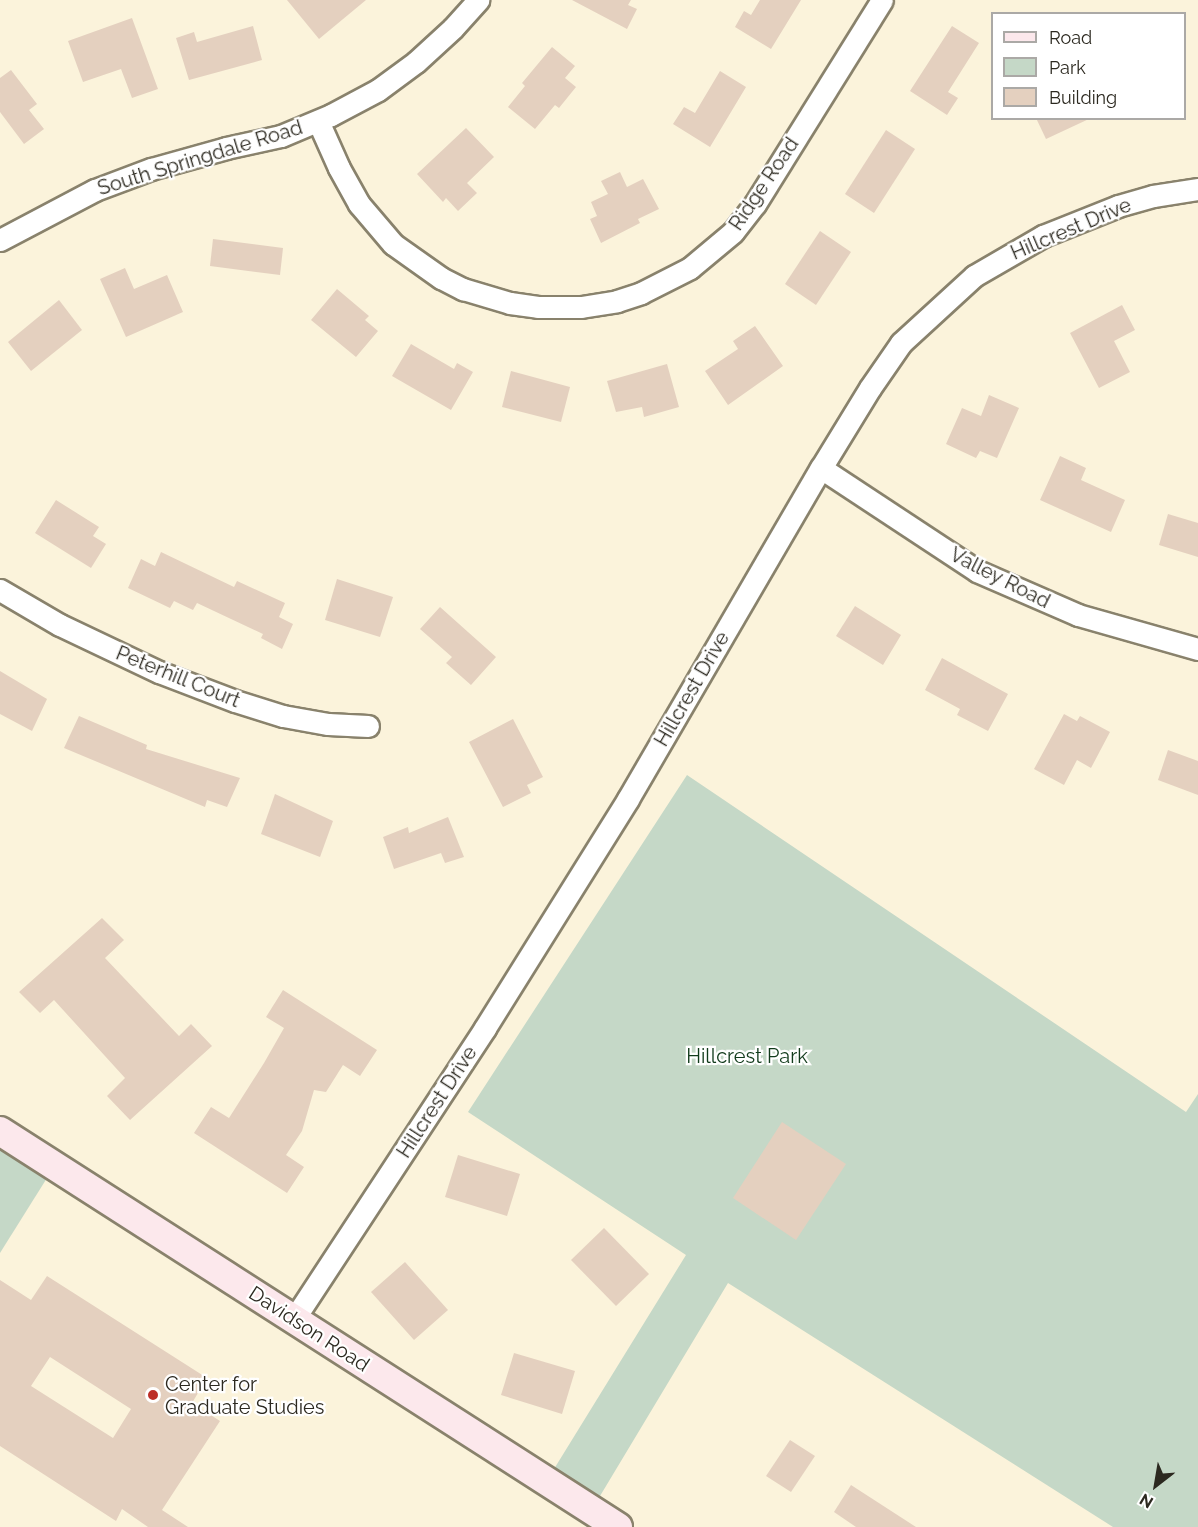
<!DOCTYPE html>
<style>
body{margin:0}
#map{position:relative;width:1198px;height:1527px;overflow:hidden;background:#fbf3db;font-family:Raleway,sans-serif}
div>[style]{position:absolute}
.green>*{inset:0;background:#c5d8c7}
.building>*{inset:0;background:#e4d0bf}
.roads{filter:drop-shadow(2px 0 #89826c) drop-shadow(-2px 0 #89826c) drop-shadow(0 2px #89826c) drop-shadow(0 -2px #89826c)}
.street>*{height:21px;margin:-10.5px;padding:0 10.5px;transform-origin:10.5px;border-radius:10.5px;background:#fff}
.secondary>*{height:28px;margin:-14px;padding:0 14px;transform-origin:14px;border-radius:14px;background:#fce8ec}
.dots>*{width:16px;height:16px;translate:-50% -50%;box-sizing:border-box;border:3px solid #fff;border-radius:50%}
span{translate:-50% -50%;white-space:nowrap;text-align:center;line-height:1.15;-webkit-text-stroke:4.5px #fff;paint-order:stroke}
.street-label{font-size:20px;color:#2c2920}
.park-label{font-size:20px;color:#113b1b}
.poi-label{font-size:20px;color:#2c2920}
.left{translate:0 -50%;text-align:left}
.legend{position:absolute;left:991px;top:12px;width:195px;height:108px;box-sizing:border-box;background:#fff;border:2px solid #aba9a6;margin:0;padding:8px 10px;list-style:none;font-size:18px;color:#2c2920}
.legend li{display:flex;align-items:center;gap:12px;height:30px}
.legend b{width:30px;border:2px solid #aba9a6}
.north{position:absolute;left:1126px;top:1455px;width:60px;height:60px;-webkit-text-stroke:4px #fff;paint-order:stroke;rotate:211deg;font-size:16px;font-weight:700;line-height:24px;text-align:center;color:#2c2920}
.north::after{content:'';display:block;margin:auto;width:21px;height:27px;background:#2c2920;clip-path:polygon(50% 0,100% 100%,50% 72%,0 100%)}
</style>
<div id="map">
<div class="green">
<div style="clip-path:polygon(687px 775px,1186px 1112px,1198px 1094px,1198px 1527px,1113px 1527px,728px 1283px,600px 1496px,554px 1469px,686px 1255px,468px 1112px)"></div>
<div style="clip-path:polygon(0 1148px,47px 1178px,0 1253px)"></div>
</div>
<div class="building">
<div style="clip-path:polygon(287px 0,366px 0,319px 39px)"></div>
<div style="clip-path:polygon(572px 0,631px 0,628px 5px,637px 9px,627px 29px)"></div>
<div style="clip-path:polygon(760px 0,801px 0,771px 49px,735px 27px,744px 11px,751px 15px)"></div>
<div style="clip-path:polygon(132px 18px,158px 89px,132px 98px,121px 69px,83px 82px,68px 41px)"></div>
<div style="clip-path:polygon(253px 26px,262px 60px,189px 80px,176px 38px,194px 32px,197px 42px)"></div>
<div style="clip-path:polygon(952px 26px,979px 43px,948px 92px,958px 98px,947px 115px,910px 91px)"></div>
<div style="clip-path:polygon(552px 47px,575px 66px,565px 78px,576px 87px,559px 108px,555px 105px,535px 129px,508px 107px,525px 86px,522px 83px)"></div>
<div style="clip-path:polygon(11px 70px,37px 104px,29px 110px,44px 129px,24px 144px,0 112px,0 78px)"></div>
<div style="clip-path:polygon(720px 71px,746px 87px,710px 147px,673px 124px,684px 107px,695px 113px)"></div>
<div style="clip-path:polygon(1036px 118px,1091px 118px,1046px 139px)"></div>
<div style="clip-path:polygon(466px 128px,494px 157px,467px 183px,477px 193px,458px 211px,446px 198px,443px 202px,417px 174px)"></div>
<div style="clip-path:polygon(886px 130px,915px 149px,874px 213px,845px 194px)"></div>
<div style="clip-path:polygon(620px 172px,627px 187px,643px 179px,659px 209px,638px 219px,640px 223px,601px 243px,590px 219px,597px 216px,591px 202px,608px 194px,601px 181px)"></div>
<div style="clip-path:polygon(820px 231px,851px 252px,816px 305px,785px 284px)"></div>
<div style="clip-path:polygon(213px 239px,283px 248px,280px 275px,210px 266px)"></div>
<div style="clip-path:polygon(125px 268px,134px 289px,167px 275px,183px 312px,126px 337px,100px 279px)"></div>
<div style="clip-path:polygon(337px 289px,369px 316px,365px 320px,378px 331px,356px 357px,311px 320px)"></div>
<div style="clip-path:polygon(59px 300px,82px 330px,31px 371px,8px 342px)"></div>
<div style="clip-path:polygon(1122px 305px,1135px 330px,1114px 341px,1130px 372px,1099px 388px,1070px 333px)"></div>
<div style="clip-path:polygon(755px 326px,783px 366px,728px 405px,705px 371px,738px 349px,733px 341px)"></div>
<div style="clip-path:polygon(411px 344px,454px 369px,457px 363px,473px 372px,451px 410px,392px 376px)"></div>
<div style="clip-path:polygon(667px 364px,679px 407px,644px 417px,642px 407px,616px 412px,607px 381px)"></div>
<div style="clip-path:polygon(511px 371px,570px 387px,561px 422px,502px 407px)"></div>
<div style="clip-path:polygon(989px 395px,1019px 408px,997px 458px,980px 451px,976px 458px,946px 444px,962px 408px,981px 416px)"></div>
<div style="clip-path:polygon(1060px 456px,1086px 468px,1081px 480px,1125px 500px,1111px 532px,1040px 500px)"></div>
<div style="clip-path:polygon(56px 500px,99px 527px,93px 536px,106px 544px,91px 568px,35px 533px)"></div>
<div style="clip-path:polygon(1168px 514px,1198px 523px,1198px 557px,1159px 545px)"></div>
<div style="clip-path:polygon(161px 552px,234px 587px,237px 581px,285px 603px,279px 617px,293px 624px,282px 649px,261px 638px,263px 634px,197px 603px,193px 610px,174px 601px,170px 608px,128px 588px,141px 559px,155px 566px)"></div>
<div style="clip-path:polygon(337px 579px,393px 597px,380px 637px,325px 620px)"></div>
<div style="clip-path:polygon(855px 606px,901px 635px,883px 665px,836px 636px)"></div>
<div style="clip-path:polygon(440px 607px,496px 657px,471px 685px,446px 663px,452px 657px,420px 629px)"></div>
<div style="clip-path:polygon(942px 658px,1008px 694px,988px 731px,957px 715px,960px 709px,925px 690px)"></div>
<div style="clip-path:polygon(0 671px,47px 699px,32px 731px,0 714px)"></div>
<div style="clip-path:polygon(1064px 714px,1077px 721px,1080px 716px,1110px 732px,1091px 768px,1077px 760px,1064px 785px,1034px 769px)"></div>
<div style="clip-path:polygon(79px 716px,147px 745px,146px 749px,240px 778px,227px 807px,207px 800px,205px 807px,64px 748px)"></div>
<div style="clip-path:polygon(513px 719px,543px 777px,527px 785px,531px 793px,503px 807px,469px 742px)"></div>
<div style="clip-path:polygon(1168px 750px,1198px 761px,1198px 795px,1158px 780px)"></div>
<div style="clip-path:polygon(275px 794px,333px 821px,320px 857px,261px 834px)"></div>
<div style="clip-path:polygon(448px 817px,464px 857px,445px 863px,441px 853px,394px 869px,383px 837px,408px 827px,409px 833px)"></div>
<div style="clip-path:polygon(102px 918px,124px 940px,105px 958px,179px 1036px,191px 1024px,212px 1046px,130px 1120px,107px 1096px,125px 1078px,54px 1000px,40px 1013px,19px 992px)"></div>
<div style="clip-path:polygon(283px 990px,377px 1050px,360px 1076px,343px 1065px,326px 1092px,314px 1090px,302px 1131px,286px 1155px,304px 1167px,287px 1193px,194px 1133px,211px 1107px,229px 1118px,264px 1063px,284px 1028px,266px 1017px)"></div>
<div style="clip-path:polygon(782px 1122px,846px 1164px,796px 1240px,733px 1198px)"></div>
<div style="clip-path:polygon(458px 1155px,520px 1174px,507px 1216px,445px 1197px)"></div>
<div style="clip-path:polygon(604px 1228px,649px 1274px,616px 1306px,571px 1260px)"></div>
<div style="clip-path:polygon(405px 1262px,448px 1310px,414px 1340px,371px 1292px)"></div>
<div style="clip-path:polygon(evenodd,47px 1276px,207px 1378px,192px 1403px,220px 1421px,162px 1510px,188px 1527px,148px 1527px,122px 1509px,116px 1521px,0 1446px,0 1280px,31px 1300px,47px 1276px,50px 1357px,131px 1409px,113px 1438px,31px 1386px,50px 1357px)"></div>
<div style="clip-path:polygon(514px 1353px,575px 1371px,562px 1414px,501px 1395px)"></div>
<div style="clip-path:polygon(790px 1440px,815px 1456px,791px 1492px,766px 1476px)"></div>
<div style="clip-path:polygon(851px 1485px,916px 1527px,856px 1527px,834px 1512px)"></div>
</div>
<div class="roads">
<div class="street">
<div style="left:318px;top:121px;width:51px;rotate:65.9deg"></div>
<div style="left:339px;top:168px;width:41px;rotate:60.9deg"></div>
<div style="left:359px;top:204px;width:52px;rotate:49.6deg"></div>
<div style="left:393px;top:244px;width:59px;rotate:35.3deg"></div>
<div style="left:441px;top:278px;width:25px;rotate:27deg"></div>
<div style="left:463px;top:289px;width:49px;rotate:16.6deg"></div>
<div style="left:510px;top:303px;width:28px;rotate:8deg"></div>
<div style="left:538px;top:307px;width:43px"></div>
<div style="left:581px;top:307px;width:36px;rotate:-9deg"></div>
<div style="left:617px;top:301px;width:25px;rotate:-18deg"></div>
<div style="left:641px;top:293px;width:55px;rotate:-27deg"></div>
<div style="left:690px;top:268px;width:56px;rotate:-39.9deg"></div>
<div style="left:733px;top:232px;width:36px;rotate:-52deg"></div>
<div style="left:755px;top:204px;width:240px;rotate:-58.1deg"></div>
<div style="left:0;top:240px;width:107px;rotate:-27.8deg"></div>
<div style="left:95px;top:190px;width:60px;rotate:-20.6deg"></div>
<div style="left:151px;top:169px;width:78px;rotate:-15.6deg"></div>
<div style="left:226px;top:148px;width:56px;rotate:-12.3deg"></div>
<div style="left:281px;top:136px;width:54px;rotate:-22.8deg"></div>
<div style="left:331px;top:115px;width:53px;rotate:-28deg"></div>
<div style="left:378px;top:90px;width:47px;rotate:-36.4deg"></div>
<div style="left:416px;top:62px;width:50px;rotate:-42.6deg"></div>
<div style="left:453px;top:28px;width:38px;rotate:-48deg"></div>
<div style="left:821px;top:468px;width:187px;rotate:33.4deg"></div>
<div style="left:977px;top:571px;width:110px;rotate:23.5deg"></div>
<div style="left:1078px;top:615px;width:125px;rotate:15.8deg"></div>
<div style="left:0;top:590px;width:69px;rotate:30.3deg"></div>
<div style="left:60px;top:625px;width:110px;rotate:25.4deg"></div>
<div style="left:159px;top:672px;width:81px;rotate:20.9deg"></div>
<div style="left:235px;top:701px;width:50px;rotate:17.4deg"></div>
<div style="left:283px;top:716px;width:46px;rotate:10.1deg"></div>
<div style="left:328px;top:724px;width:40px;rotate:2.9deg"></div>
<div style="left:294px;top:1319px;width:348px;rotate:-56.7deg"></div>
<div style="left:485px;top:1028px;width:270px;rotate:-58deg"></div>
<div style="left:628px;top:799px;width:383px;rotate:-59.8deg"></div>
<div style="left:821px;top:468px;width:94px;rotate:-58.5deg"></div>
<div style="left:870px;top:388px;width:55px;rotate:-55.4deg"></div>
<div style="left:901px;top:343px;width:99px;rotate:-42.5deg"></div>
<div style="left:974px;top:276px;width:80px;rotate:-30.1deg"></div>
<div style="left:1043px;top:236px;width:81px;rotate:-21.8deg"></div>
<div style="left:1118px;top:206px;width:36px;rotate:-16deg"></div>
<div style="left:1153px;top:196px;width:46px;rotate:-8.8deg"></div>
</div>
<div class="secondary">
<div style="left:0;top:1131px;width:734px;rotate:32.65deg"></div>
</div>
</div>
<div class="dots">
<div style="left:153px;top:1395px;background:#bc2e28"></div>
</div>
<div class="street-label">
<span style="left:200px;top:158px;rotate:-17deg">South Springdale Road</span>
<span style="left:764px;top:184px;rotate:-56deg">Ridge Road</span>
<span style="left:1071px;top:229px;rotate:-23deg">Hillcrest Drive</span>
<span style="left:1000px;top:578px;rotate:27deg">Valley Road</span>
<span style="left:178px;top:677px;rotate:22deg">Peterhill Court</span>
<span style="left:692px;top:689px;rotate:-60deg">Hillcrest Drive</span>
<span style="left:437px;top:1102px;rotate:-57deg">Hillcrest Drive</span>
<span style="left:309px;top:1329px;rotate:33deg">Davidson Road</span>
</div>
<div class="park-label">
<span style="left:747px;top:1056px">Hillcrest Park</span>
</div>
<div class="poi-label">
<span class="left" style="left:165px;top:1396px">Center for<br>Graduate Studies</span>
</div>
<ul class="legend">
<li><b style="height:8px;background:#fce8ec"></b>Road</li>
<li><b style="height:16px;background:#c5d8c7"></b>Park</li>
<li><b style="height:16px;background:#e4d0bf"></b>Building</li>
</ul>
<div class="north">N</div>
</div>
